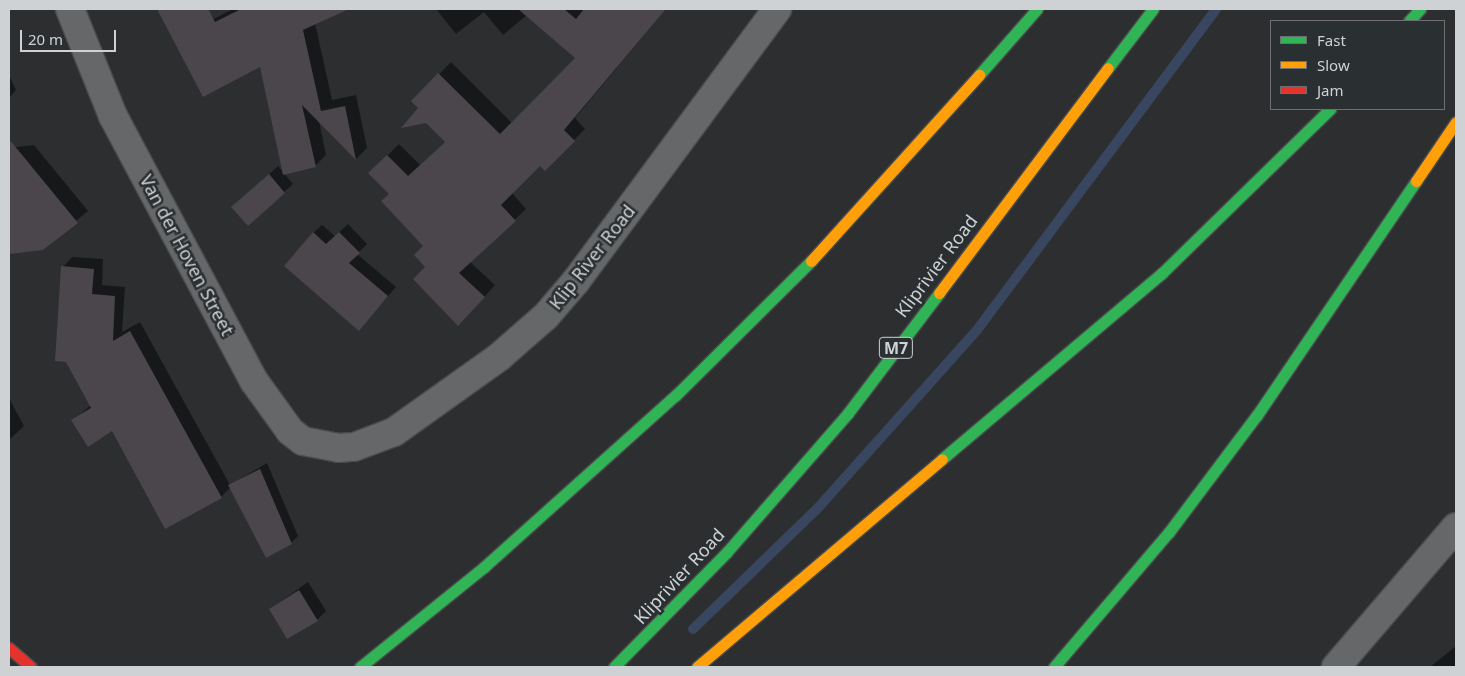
<!DOCTYPE html>
<style>
body{margin:0}
#map{position:relative;width:1465px;height:676px;overflow:hidden;background:#2c2e30;font-family:"Noto Sans",sans-serif}
div>[style]{position:absolute}
.shadow>*{inset:0;background:#0007}
.stream>*{height:10px;margin:-5px;padding:0 5px;transform-origin:5px;border-radius:5px;background:#38475f}
.building>*{inset:0;background:#4a464b}
.roads{filter:drop-shadow(1px 0 #494b4d) drop-shadow(-1px 0 #494b4d) drop-shadow(0 1px #494b4d) drop-shadow(0 -1px #494b4d)}
.street>*{height:28px;margin:-14px;padding:0 14px;transform-origin:14px;border-radius:14px;background:#656768}
.fast>*{height:11px;margin:-5.5px;padding:0 5.5px;transform-origin:5.5px;border-radius:5.5px;background:#30b455}
.slow>*{height:11px;margin:-5.5px;padding:0 5.5px;transform-origin:5.5px;border-radius:5.5px;background:#ff9f0a}
.jam>*{height:11px;margin:-5.5px;padding:0 5.5px;transform-origin:5.5px;border-radius:5.5px;background:#e5322d}
span{translate:-50% -50%;white-space:nowrap;text-align:center;line-height:1.15;-webkit-text-stroke:5px #2a2f32;paint-order:stroke}
.shield-label span{padding:1px 4px;background:#2a2f32;border:1px solid;border-radius:4px;-webkit-text-stroke-width:0}
.shield-label{font-size:16px;color:#cfd2d4;font-weight:700}
.street-label{font-size:18px;color:#cfd2d4}
.frame{position:absolute;inset:0;border:10px solid #cfd2d4;pointer-events:none}
.legend{position:absolute;left:1270px;top:20px;width:175px;height:90px;box-sizing:border-box;background:#2a2f32;border:1px solid #6c7073;margin:0;padding:6px 9px;list-style:none;font-size:15px;color:#cfd2d4}
.legend li{display:flex;align-items:center;gap:10px;height:25px}
.legend b{width:25px;border:1px solid #6c7073}
.scale{position:absolute;left:20px;top:30px;width:96px;height:22px;box-sizing:border-box;border:2px solid #cfd2d4;border-top:0;padding-left:6px;font-size:15px;line-height:18px;white-space:nowrap;color:#cfd2d4;-webkit-text-stroke:4px #2a2f32;paint-order:stroke}
</style>
<div id="map">
<div class="shadow">
<div style="clip-path:polygon(233px 9px,346px 9px,315px 23px,332px 100px,356px 95px,367px 148px,356px 159px,319px 121px,326px 155px,315px 166px,261px 65px,188px 32px)"></div>
<div style="clip-path:polygon(436px 9px,666px 9px,575px 118px,585px 129px,545px 169px,540px 164px,512px 193px,526px 209px,470px 262px,495px 285px,470px 313px,427px 267px,424px 246px,390px 193px,370px 173px,399px 144px,420px 165px,446px 141px,413px 101px,451px 62px,512px 123px,577px 58px,527px 15px,503px 35px,484px 12px,456px 34px)"></div>
<div style="clip-path:polygon(9px 75px,16px 90px,9px 98px)"></div>
<div style="clip-path:polygon(34px 145px,88px 211px,42px 249px,9px 253px,9px 148px)"></div>
<div style="clip-path:polygon(278px 166px,293px 184px,248px 224px,242px 199px)"></div>
<div style="clip-path:polygon(348px 224px,367px 244px,357px 254px,396px 287px,359px 329px,313px 233px,322px 225px,335px 236px)"></div>
<div style="clip-path:polygon(72px 257px,103px 259px,102px 285px,125px 287px,122px 332px,140px 322px,230px 485px,267px 463px,298px 536px,291px 543px,231px 487px,221px 497px,112px 430px,73px 421px,91px 405px,63px 267px)"></div>
<div style="clip-path:polygon(9px 398px,24px 426px,9px 440px)"></div>
<div style="clip-path:polygon(308px 582px,326px 611px,317px 620px,270px 609px)"></div>
<div style="clip-path:polygon(1456px 646px,1456px 667px,1430px 667px)"></div>
</div>
<div class="stream">
<div style="left:693px;top:629px;width:173px;rotate:-44.1deg"></div>
<div style="left:817px;top:509px;width:240px;rotate:-48.2deg"></div>
<div style="left:977px;top:330px;width:400px;rotate:-53.3deg"></div>
</div>
<div class="building">
<div style="clip-path:polygon(157px 9px,208px 9px,215px 22px,241px 9px,349px 9px,303px 30px,321px 111px,345px 106px,356px 160px,302px 105px,316px 167px,283px 175px,260px 67px,203px 97px)"></div>
<div style="clip-path:polygon(518px 9px,564px 9px,576px 19px,584px 9px,666px 9px,564px 130px,575px 141px,545px 171px,540px 166px,501px 205px,516px 221px,459px 273px,485px 297px,458px 326px,413px 279px,425px 267px,414px 255px,423px 246px,381px 201px,389px 194px,368px 173px,387px 155px,408px 176px,445px 142px,426px 123px,401px 128px,418px 108px,411px 101px,438px 73px,500px 134px,575px 58px)"></div>
<div style="clip-path:polygon(9px 139px,78px 223px,43px 250px,9px 254px)"></div>
<div style="clip-path:polygon(269px 174px,285px 193px,248px 226px,231px 207px)"></div>
<div style="clip-path:polygon(313px 232px,326px 244px,339px 232px,360px 253px,349px 263px,388px 296px,359px 331px,284px 266px)"></div>
<div style="clip-path:polygon(61px 266px,94px 269px,92px 294px,115px 296px,113px 341px,130px 331px,222px 498px,165px 529px,112px 431px,88px 447px,71px 420px,91px 408px,66px 362px,55px 361px)"></div>
<div style="clip-path:polygon(260px 469px,292px 544px,266px 558px,228px 485px)"></div>
<div style="clip-path:polygon(299px 590px,318px 621px,287px 639px,269px 609px)"></div>
</div>
<div class="roads">
<div class="street">
<div style="left:70px;top:9px;width:115px;rotate:68.1deg"></div>
<div style="left:113px;top:116px;width:300px;rotate:62deg"></div>
<div style="left:254px;top:381px;width:62px;rotate:54.2deg"></div>
<div style="left:290px;top:431px;width:16px;rotate:38deg"></div>
<div style="left:303px;top:441px;width:36px;rotate:11deg"></div>
<div style="left:338px;top:448px;width:16px;rotate:-4deg"></div>
<div style="left:354px;top:447px;width:43px;rotate:-20.6deg"></div>
<div style="left:394px;top:432px;width:129px;rotate:-35.5deg"></div>
<div style="left:499px;top:357px;width:62px;rotate:-41.1deg"></div>
<div style="left:546px;top:316px;width:46px;rotate:-49.4deg"></div>
<div style="left:576px;top:281px;width:338px;rotate:-53.5deg"></div>
<div style="left:1336px;top:667px;width:184px;rotate:-49.4deg"></div>
</div>
<div class="fast">
<div style="left:1409px;top:21px;width:16px;rotate:-47deg"></div>
<div style="left:1108px;top:68px;width:74px;rotate:-52.7deg"></div>
<div style="left:979px;top:75px;width:88px;rotate:-48.7deg"></div>
<div style="left:942px;top:459px;width:288px;rotate:-40.2deg"></div>
<div style="left:1162px;top:273px;width:235px;rotate:-44.3deg"></div>
<div style="left:360px;top:667px;width:159px;rotate:-38.9deg"></div>
<div style="left:484px;top:567px;width:258px;rotate:-41.9deg"></div>
<div style="left:676px;top:395px;width:190px;rotate:-44.8deg"></div>
<div style="left:614px;top:667px;width:160px;rotate:-45.5deg"></div>
<div style="left:726px;top:553px;width:186px;rotate:-48.9deg"></div>
<div style="left:848px;top:413px;width:151px;rotate:-52.8deg"></div>
<div style="left:1054px;top:667px;width:177px;rotate:-49.6deg"></div>
<div style="left:1169px;top:532px;width:146px;rotate:-53.1deg"></div>
<div style="left:1257px;top:415px;width:283px;rotate:-55.8deg"></div>
</div>
<div class="slow">
<div style="left:1416px;top:181px;width:71px;rotate:-55.9deg"></div>
<div style="left:811px;top:261px;width:251px;rotate:-47.9deg"></div>
<div style="left:939px;top:293px;width:281px;rotate:-53.1deg"></div>
<div style="left:697px;top:667px;width:321px;rotate:-40.3deg"></div>
</div>
<div class="jam">
<div style="left:9px;top:648px;width:29px;rotate:41deg"></div>
</div>
</div>
<div class="shield-label">
<span style="left:896px;top:348px">M7</span>
</div>
<div class="street-label">
<span style="left:187px;top:255px;rotate:62deg">Van der Hoven Street</span>
<span style="left:592px;top:257px;rotate:-52deg">Klip River Road</span>
<span style="left:936px;top:266px;rotate:-53deg">Kliprivier Road</span>
<span style="left:679px;top:576px;rotate:-47deg">Kliprivier Road</span>
</div>
<div class="frame"></div>
<ul class="legend">
<li><b style="height:6px;background:#30b455"></b>Fast</li>
<li><b style="height:6px;background:#ff9f0a"></b>Slow</li>
<li><b style="height:6px;background:#e5322d"></b>Jam</li>
</ul>
<div class="scale">20 m</div>
</div>
